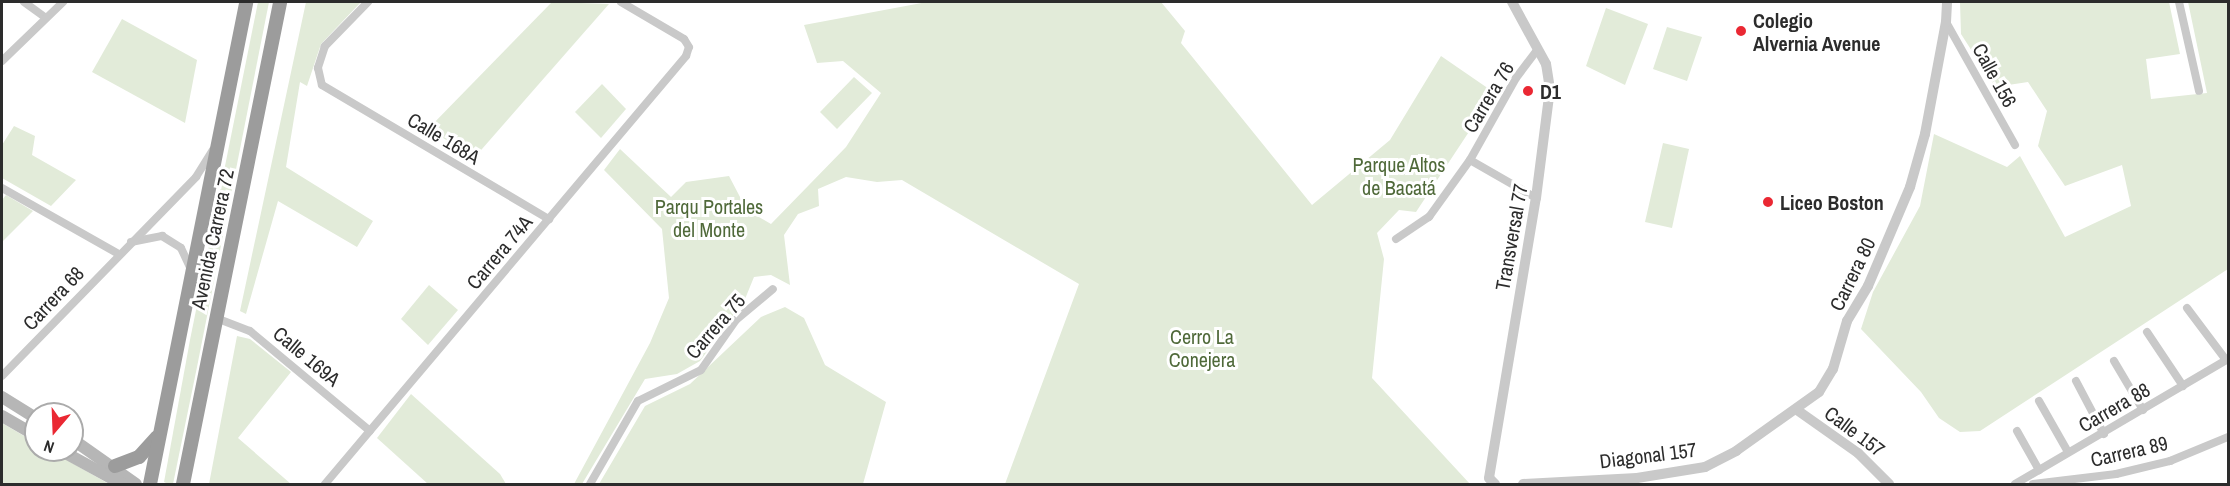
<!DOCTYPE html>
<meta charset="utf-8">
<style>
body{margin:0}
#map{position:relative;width:2230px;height:486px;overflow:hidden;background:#fff;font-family:"Archivo Narrow",sans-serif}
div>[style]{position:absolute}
.green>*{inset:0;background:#e2ebd9}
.minor>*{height:8px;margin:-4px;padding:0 4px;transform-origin:4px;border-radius:4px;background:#c9c9c9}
.tertiary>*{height:10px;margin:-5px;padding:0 5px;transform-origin:5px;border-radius:5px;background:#c9c9c9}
.secondary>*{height:12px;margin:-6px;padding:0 6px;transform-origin:6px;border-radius:6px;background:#b6b6b6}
.trunk>*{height:14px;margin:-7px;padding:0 7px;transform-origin:7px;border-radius:7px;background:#9c9c9c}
.dots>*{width:16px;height:16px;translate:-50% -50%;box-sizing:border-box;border:3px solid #fff;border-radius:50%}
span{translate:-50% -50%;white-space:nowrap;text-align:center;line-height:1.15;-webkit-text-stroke:6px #fff;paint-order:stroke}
.poi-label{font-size:20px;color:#2c2c2c;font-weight:700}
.left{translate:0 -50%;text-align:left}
.street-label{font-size:20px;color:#2c2c2c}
.park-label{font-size:20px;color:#4f6939}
.frame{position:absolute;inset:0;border:3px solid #2c2c2c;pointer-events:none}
.north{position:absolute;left:24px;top:402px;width:60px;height:60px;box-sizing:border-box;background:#fff;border:2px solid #ababab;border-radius:50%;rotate:199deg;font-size:16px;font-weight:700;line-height:24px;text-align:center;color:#2c2c2c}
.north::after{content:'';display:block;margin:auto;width:21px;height:27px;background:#ea2833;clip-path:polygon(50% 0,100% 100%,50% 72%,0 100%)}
</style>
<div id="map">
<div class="green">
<div style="clip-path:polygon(258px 2px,269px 2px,197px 367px,173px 484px,168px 484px,164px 482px,190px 340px)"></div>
<div style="clip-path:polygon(306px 2px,361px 2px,321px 44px,307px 86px,300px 82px,286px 167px,373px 221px,357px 247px,278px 201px,246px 314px,240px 311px)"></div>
<div style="clip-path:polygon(552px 2px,609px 4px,475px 157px,428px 129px)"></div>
<div style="clip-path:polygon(927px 2px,1161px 2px,1185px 31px,1181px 43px,1312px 205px,1390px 140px,1441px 56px,1489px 89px,1486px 106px,1416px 212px,1399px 210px,1377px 233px,1384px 259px,1372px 378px,1470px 484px,1005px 484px,1079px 284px,902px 180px,877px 182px,846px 177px,818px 189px,819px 206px,798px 214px,784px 235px,790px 285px,771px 275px,754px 277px,745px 299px,700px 361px,677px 374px,645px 379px,582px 484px,574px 484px,650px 343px,669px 298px,662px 229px,604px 170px,620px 149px,671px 197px,686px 182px,729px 176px,750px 216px,754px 214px,771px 224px,846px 147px,881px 93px,843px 61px,817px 63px,804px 25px)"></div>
<div style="clip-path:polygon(1960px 2px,2169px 2px,2180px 54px,2146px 59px,2151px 99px,2207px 93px,2188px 2px,2228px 2px,2228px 269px,1980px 431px,1960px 432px,1939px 418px,1921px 392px,1861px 329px,1873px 292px,1920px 206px,1934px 134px,2007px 167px,2020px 156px,2065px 237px,2131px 206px,2122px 165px,2065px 186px,2038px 146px,2047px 111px,2028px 82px,1995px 87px,1961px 34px)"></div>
<div style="clip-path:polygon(1606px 8px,1648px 24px,1625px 85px,1586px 66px)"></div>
<div style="clip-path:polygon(122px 19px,197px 60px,185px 123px,92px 72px)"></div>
<div style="clip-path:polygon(1667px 27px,1702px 37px,1687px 81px,1653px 69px)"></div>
<div style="clip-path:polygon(854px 77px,872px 93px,837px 129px,820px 112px)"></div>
<div style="clip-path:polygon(602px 84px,626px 109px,601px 138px,575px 112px)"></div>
<div style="clip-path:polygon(14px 126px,35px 136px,32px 155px,76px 180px,51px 206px,2px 178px,2px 145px)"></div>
<div style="clip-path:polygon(1663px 143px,1689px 149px,1672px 228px,1645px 222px)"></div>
<div style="clip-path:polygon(6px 195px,33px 211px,2px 242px,2px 200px)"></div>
<div style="clip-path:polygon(429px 285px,458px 310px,428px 345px,401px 319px)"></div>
<div style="clip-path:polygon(785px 307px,804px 318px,825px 365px,886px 402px,863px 484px,599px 484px,645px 406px,690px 384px,761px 317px)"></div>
<div style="clip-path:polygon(237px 336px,250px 339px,291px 372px,238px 438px,291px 484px,209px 484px)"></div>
<div style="clip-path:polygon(411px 394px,500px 474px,506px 484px,428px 484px,377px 438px)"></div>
<div style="clip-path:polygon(2px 423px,36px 443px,36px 450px,49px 450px,109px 484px,2px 484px)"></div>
</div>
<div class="minor">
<div style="left:24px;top:2px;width:27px;rotate:36deg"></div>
<div style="left:368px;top:2px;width:62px;rotate:134.3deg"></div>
<div style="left:325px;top:46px;width:23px;rotate:108deg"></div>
<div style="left:318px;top:68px;width:17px;rotate:77deg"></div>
<div style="left:322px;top:85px;width:264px;rotate:30.6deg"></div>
<div style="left:2179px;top:2px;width:91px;rotate:77.3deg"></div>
<div style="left:1946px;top:22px;width:141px;rotate:60.7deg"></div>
<div style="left:2px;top:61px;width:85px;rotate:-44deg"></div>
<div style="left:1470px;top:160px;width:76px;rotate:29.9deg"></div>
<div style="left:2px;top:188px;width:132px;rotate:29.5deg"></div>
<div style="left:1396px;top:239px;width:40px;rotate:-34deg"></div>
<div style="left:1429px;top:217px;width:70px;rotate:-54.3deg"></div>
<div style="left:1470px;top:160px;width:94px;rotate:-60.7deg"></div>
<div style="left:1516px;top:78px;width:35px;rotate:-53deg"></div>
<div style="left:131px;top:242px;width:32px;rotate:-11deg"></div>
<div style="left:162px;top:236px;width:22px;rotate:32deg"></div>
<div style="left:181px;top:248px;width:23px;rotate:65deg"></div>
<div style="left:2187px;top:308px;width:65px;rotate:53.1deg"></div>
<div style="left:216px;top:318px;width:36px;rotate:21deg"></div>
<div style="left:250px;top:331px;width:156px;rotate:39.8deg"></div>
<div style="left:2147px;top:332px;width:65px;rotate:56.3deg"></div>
<div style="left:2114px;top:361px;width:57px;rotate:59.4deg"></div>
<div style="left:2px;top:376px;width:278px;rotate:-45.7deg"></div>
<div style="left:196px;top:177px;width:32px;rotate:-58deg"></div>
<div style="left:2076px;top:381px;width:60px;rotate:62.2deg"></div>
<div style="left:2039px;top:401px;width:59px;rotate:60.4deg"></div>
<div style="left:2017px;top:431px;width:45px;rotate:60.6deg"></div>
<div style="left:325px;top:484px;width:560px;rotate:-49.85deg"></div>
<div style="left:686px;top:56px;width:9px;rotate:-72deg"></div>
<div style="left:689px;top:47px;width:9px;rotate:-122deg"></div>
<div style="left:684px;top:39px;width:73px;rotate:-149.6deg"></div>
<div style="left:590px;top:484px;width:96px;rotate:-60deg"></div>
<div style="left:638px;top:401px;width:70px;rotate:-26.2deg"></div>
<div style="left:701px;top:370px;width:61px;rotate:-55deg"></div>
<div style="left:736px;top:320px;width:48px;rotate:-40deg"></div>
<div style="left:2015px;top:484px;width:247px;rotate:-30.4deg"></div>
<div style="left:2033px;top:484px;width:84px;rotate:-6.9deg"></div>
<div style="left:2116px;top:474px;width:56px;rotate:-13.5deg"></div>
<div style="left:2170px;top:461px;width:63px;rotate:-22.5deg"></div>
</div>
<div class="tertiary">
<div style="left:1797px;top:410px;width:75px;rotate:35.2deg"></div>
<div style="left:1858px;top:453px;width:44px;rotate:45deg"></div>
<div style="left:1495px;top:484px;width:8px;rotate:-135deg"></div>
<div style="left:1489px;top:478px;width:284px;rotate:-80.5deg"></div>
<div style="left:1536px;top:198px;width:110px;rotate:-82.7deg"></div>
<div style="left:1550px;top:89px;width:25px;rotate:-99deg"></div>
<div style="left:1546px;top:64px;width:71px;rotate:-118.7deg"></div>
<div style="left:1523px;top:484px;width:114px;rotate:-3deg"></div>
<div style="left:1637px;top:478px;width:69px;rotate:-9.2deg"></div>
<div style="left:1705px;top:467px;width:35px;rotate:-27deg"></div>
<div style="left:1736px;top:451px;width:102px;rotate:-35.4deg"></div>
<div style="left:1819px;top:392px;width:27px;rotate:-59deg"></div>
<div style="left:1833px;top:369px;width:50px;rotate:-73.7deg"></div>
<div style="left:1847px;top:321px;width:41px;rotate:-59deg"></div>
<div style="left:1868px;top:286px;width:108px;rotate:-67deg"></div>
<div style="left:1910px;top:187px;width:55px;rotate:-74.2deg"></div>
<div style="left:1925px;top:134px;width:114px;rotate:-79.4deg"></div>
<div style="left:1946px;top:22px;width:20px;rotate:-87deg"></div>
</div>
<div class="secondary">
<div style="left:2px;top:397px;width:40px;rotate:32deg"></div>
<div style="left:2px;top:416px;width:39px;rotate:30deg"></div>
<div style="left:72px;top:439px;width:78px;rotate:35.1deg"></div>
<div style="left:60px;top:450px;width:71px;rotate:28.7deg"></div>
</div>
<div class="trunk">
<div style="left:115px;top:466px;width:26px;rotate:-21deg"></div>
<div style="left:139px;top:457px;width:27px;rotate:-48deg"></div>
<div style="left:150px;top:484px;width:491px;rotate:-78.7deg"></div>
<div style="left:183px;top:484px;width:492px;rotate:-78.6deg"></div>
</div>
<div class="dots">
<div style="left:1741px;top:31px;background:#ea2833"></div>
<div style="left:1528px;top:91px;background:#ea2833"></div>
<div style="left:1768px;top:202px;background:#ea2833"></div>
</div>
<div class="poi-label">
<span class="left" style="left:1753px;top:32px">Colegio<br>Alvernia Avenue</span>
<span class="left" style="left:1540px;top:91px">D1</span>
<span class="left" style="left:1780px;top:202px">Liceo Boston</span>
</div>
<div class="street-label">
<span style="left:1995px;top:75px;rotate:61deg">Calle 156</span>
<span style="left:1488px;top:97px;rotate:-59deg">Carrera 76</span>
<span style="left:444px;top:138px;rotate:31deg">Calle 168A</span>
<span style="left:1511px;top:237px;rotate:-80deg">Transversal 77</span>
<span style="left:212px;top:239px;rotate:-78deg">Avenida Carrera 72</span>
<span style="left:499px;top:252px;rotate:-50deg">Carrera 74A</span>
<span style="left:1852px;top:274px;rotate:-64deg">Carrera 80</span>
<span style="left:53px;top:298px;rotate:-47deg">Carrera 68</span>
<span style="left:715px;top:326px;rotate:-49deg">Carrera 75</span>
<span style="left:307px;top:356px;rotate:40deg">Calle 169A</span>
<span style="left:2114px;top:407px;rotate:-30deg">Carrera 88</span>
<span style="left:1855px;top:431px;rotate:37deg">Calle 157</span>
<span style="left:2129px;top:451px;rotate:-13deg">Carrera 89</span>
<span style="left:1648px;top:455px;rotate:-7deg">Diagonal 157</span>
</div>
<div class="park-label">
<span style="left:1399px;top:176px">Parque Altos<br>de Bacatá</span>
<span style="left:709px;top:218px">Parqu Portales<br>del Monte</span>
<span style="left:1202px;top:348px">Cerro La<br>Conejera</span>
</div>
<div class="frame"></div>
<div class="north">N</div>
</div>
